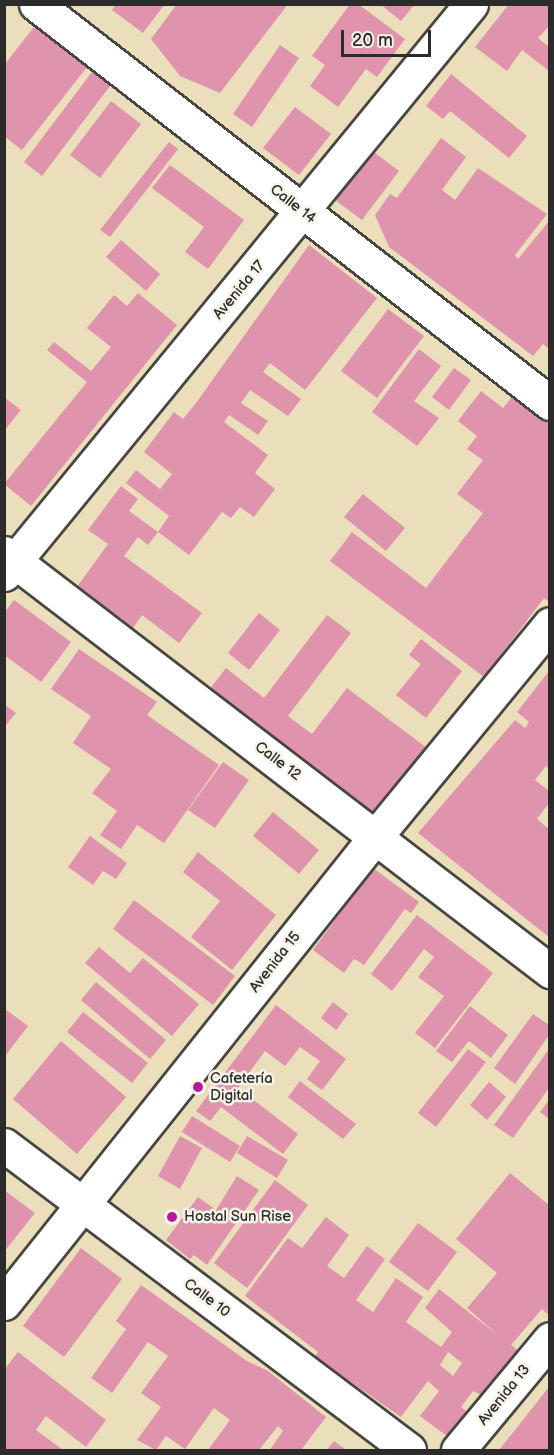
<!DOCTYPE html>
<meta charset="utf-8">
<style>
body{margin:0}
#map{position:relative;width:554px;height:1455px;overflow:hidden;background:#ebdfbb;font-family:"Balsamiq Sans",sans-serif}
div>[style]{position:absolute}
.building>*{inset:0;background:#df93ac}
.roads{filter:drop-shadow(2px 0 #484641) drop-shadow(-2px 0 #484641) drop-shadow(0 2px #484641) drop-shadow(0 -2px #484641)}
.minor>*{height:33px;margin:-16.5px;padding:0 16.5px;transform-origin:16.5px;border-radius:16.5px;background:#fff}
.dots>*{width:16px;height:16px;translate:-50% -50%;box-sizing:border-box;border:3px solid #f7f3e8;border-radius:50%}
span{translate:-50% -50%;white-space:nowrap;text-align:center;line-height:1.15;-webkit-text-stroke:5px #f7f3e8;paint-order:stroke}
.street-label{font-size:15px;color:#2b2b2b}
.poi-label{font-size:15px;color:#2b2b2b}
.left{translate:0 -50%;text-align:left}
.frame{position:absolute;inset:0;border:6px solid #2b2b2b;pointer-events:none}
.scale{position:absolute;left:341px;top:30px;width:90px;height:27px;box-sizing:border-box;border:3px solid #2b2b2b;border-top:0;padding-left:8px;font-size:18px;line-height:21px;white-space:nowrap;color:#2b2b2b;-webkit-text-stroke:4px #f7f3e8;paint-order:stroke}
</style>
<div id="map">
<div class="building">
<div style="clip-path:polygon(116px 4px,165px 4px,143px 33px,112px 10px)"></div>
<div style="clip-path:polygon(177px 4px,288px 4px,220px 93px,180px 76px,151px 39px)"></div>
<div style="clip-path:polygon(350px 4px,358px 4px,405px 39px,377px 77px,366px 69px,338px 107px,310px 86px,325px 65px,312px 56px)"></div>
<div style="clip-path:polygon(380px 4px,415px 4px,401px 21px)"></div>
<div style="clip-path:polygon(509px 4px,549px 4px,549px 26px,538px 38px,549px 47px,549px 71px,522px 50px,507px 71px,475px 47px)"></div>
<div style="clip-path:polygon(38px 22px,91px 62px,22px 150px,4px 136px,4px 65px)"></div>
<div style="clip-path:polygon(280px 45px,299px 58px,252px 127px,233px 114px)"></div>
<div style="clip-path:polygon(95px 68px,113px 82px,42px 176px,24px 162px)"></div>
<div style="clip-path:polygon(451px 74px,527px 136px,509px 158px,450px 111px,443px 119px,426px 106px)"></div>
<div style="clip-path:polygon(111px 101px,141px 124px,100px 178px,70px 155px)"></div>
<div style="clip-path:polygon(295px 107px,331px 134px,299px 175px,263px 148px)"></div>
<div style="clip-path:polygon(441px 138px,466px 157px,442px 190px,455px 200px,478px 168px,547px 214px,515px 255px,518px 259px,549px 221px,549px 349px,543px 344px,533px 356px,389px 247px,375px 215px,390px 194px,397px 198px)"></div>
<div style="clip-path:polygon(169px 142px,178px 149px,110px 237px,100px 230px)"></div>
<div style="clip-path:polygon(371px 150px,399px 171px,362px 220px,335px 200px)"></div>
<div style="clip-path:polygon(170px 165px,244px 220px,208px 269px,185px 252px,204px 227px,152px 188px)"></div>
<div style="clip-path:polygon(121px 240px,160px 274px,146px 291px,106px 257px)"></div>
<div style="clip-path:polygon(309px 245px,377px 298px,305px 390px,270px 363px,263px 372px,301px 399px,288px 416px,250px 390px,241px 403px,268px 421px,258px 435px,229px 415px,224px 422px,268px 455px,255px 473px,275px 489px,254px 517px,240px 507px,231px 518px,222px 512px,189px 555px,158px 532px,169px 516px,126px 483px,136px 470px,160px 489px,172px 474px,144px 452px,174px 412px,183px 419px,196px 403px)"></div>
<div style="clip-path:polygon(138px 293px,177px 325px,31px 506px,4px 484px,87px 382px,47px 350px,54px 342px,91px 371px,111px 347px,87px 328px,114px 295px,127px 306px)"></div>
<div style="clip-path:polygon(388px 309px,424px 336px,377px 398px,341px 371px)"></div>
<div style="clip-path:polygon(419px 349px,441px 366px,414px 401px,439px 418px,417px 446px,372px 412px)"></div>
<div style="clip-path:polygon(454px 368px,471px 380px,449px 410px,432px 397px)"></div>
<div style="clip-path:polygon(481px 391px,503px 408px,513px 396px,549px 424px,549px 602px,544px 598px,484px 677px,330px 561px,352px 532px,426px 588px,483px 513px,457px 494px,483px 460px,467px 449px,477px 436px,458px 421px)"></div>
<div style="clip-path:polygon(4px 397px,21px 410px,4px 431px)"></div>
<div style="clip-path:polygon(121px 486px,138px 499px,129px 511px,158px 532px,148px 545px,138px 537px,124px 556px,202px 613px,179px 643px,142px 615px,133px 628px,77px 587px,108px 544px,88px 530px)"></div>
<div style="clip-path:polygon(363px 494px,405px 528px,386px 551px,344px 517px)"></div>
<div style="clip-path:polygon(14px 600px,71px 642px,41px 682px,4px 655px,4px 613px)"></div>
<div style="clip-path:polygon(259px 613px,280px 630px,249px 670px,228px 653px)"></div>
<div style="clip-path:polygon(327px 615px,351px 633px,288px 716px,312px 734px,347px 688px,427px 748px,375px 815px,209px 690px,226px 668px,264px 698px)"></div>
<div style="clip-path:polygon(421px 639px,462px 671px,426px 718px,396px 695px,421px 664px,409px 655px)"></div>
<div style="clip-path:polygon(79px 649px,157px 702px,147px 715px,219px 765px,164px 843px,137px 825px,121px 849px,100px 835px,117px 811px,92px 793px,111px 769px,73px 743px,91px 716px,51px 689px)"></div>
<div style="clip-path:polygon(549px 671px,549px 769px,546px 766px,535px 780px,549px 791px,549px 803px,537px 819px,549px 829px,549px 937px,418px 833px,515px 720px,525px 728px,529px 722px,517px 712px)"></div>
<div style="clip-path:polygon(4px 704px,16px 713px,4px 727px)"></div>
<div style="clip-path:polygon(223px 762px,249px 780px,215px 828px,188px 810px)"></div>
<div style="clip-path:polygon(273px 812px,319px 850px,299px 874px,253px 836px)"></div>
<div style="clip-path:polygon(90px 836px,127px 863px,116px 879px,103px 871px,93px 885px,68px 867px)"></div>
<div style="clip-path:polygon(198px 852px,276px 915px,232px 970px,191px 937px,220px 901px,183px 872px)"></div>
<div style="clip-path:polygon(373px 868px,419px 902px,411px 913px,405px 909px,364px 965px,354px 959px,344px 973px,313px 950px)"></div>
<div style="clip-path:polygon(134px 900px,235px 976px,213px 1005px,113px 929px)"></div>
<div style="clip-path:polygon(417px 915px,493px 973px,435px 1048px,415px 1033px,444px 996px,418px 977px,434px 957px,424px 949px,392px 991px,371px 974px)"></div>
<div style="clip-path:polygon(99px 947px,130px 973px,143px 958px,199px 1004px,172px 1036px,85px 963px)"></div>
<div style="clip-path:polygon(96px 982px,166px 1040px,150px 1059px,81px 1000px)"></div>
<div style="clip-path:polygon(333px 1002px,348px 1014px,336px 1030px,321px 1018px)"></div>
<div style="clip-path:polygon(276px 1005px,346px 1059px,322px 1090px,307px 1079px,320px 1061px,300px 1047px,285px 1066px,265px 1051px,238px 1088px,298px 1134px,283px 1154px,221px 1107px,210px 1121px,196px 1111px)"></div>
<div style="clip-path:polygon(470px 1006px,508px 1035px,491px 1058px,469px 1041px,452px 1062px,436px 1051px)"></div>
<div style="clip-path:polygon(5px 1009px,28px 1026px,5px 1056px)"></div>
<div style="clip-path:polygon(83px 1012px,148px 1063px,132px 1083px,67px 1032px)"></div>
<div style="clip-path:polygon(533px 1014px,549px 1025px,549px 1035px,515px 1084px,494px 1068px)"></div>
<div style="clip-path:polygon(61px 1041px,126px 1097px,77px 1154px,13px 1099px)"></div>
<div style="clip-path:polygon(468px 1049px,486px 1062px,436px 1127px,418px 1113px)"></div>
<div style="clip-path:polygon(549px 1049px,549px 1088px,513px 1138px,494px 1125px)"></div>
<div style="clip-path:polygon(300px 1081px,356px 1124px,343px 1139px,288px 1097px)"></div>
<div style="clip-path:polygon(489px 1082px,506px 1097px,487px 1120px,470px 1105px)"></div>
<div style="clip-path:polygon(549px 1100px,549px 1119px,540px 1112px)"></div>
<div style="clip-path:polygon(192px 1116px,240px 1146px,230px 1162px,182px 1132px)"></div>
<div style="clip-path:polygon(180px 1136px,202px 1148px,180px 1189px,158px 1176px)"></div>
<div style="clip-path:polygon(247px 1136px,288px 1160px,277px 1178px,237px 1153px)"></div>
<div style="clip-path:polygon(evenodd,510px 1173px,549px 1205px,549px 1315px,542px 1309px,511px 1345px,520px 1352px,485px 1397px,473px 1391px,461px 1407px,470px 1414px,451px 1439px,420px 1416px,439px 1391px,428px 1381px,401px 1417px,315px 1357px,318px 1352px,245px 1296px,288px 1238px,302px 1248px,326px 1217px,349px 1235px,327px 1266px,344px 1278px,367px 1246px,385px 1259px,356px 1300px,373px 1312px,396px 1278px,423px 1297px,406px 1322px,441px 1347px,452px 1332px,425px 1308px,439px 1289px,499px 1336px,467px 1308px,497px 1273px,456px 1239px,510px 1173px,448px 1352px,462px 1363px,453px 1376px,440px 1365px,448px 1352px)"></div>
<div style="clip-path:polygon(237px 1176px,259px 1190px,207px 1265px,194px 1255px,190px 1259px,166px 1240px,198px 1197px,216px 1210px)"></div>
<div style="clip-path:polygon(275px 1180px,308px 1205px,247px 1288px,214px 1263px)"></div>
<div style="clip-path:polygon(4px 1190px,35px 1213px,4px 1252px)"></div>
<div style="clip-path:polygon(418px 1223px,457px 1252px,428px 1291px,389px 1262px)"></div>
<div style="clip-path:polygon(81px 1248px,122px 1279px,64px 1357px,23px 1326px)"></div>
<div style="clip-path:polygon(141px 1285px,247px 1361px,268px 1371px,326px 1417px,301px 1450px,270px 1450px,283px 1431px,278px 1426px,259px 1450px,208px 1450px,230px 1420px,214px 1408px,185px 1449px,166px 1436px,156px 1450px,137px 1440px,161px 1407px,141px 1393px,168px 1356px,148px 1342px,112px 1393px,91px 1378px,126px 1329px,116px 1321px)"></div>
<div style="clip-path:polygon(18px 1352px,106px 1420px,86px 1447px,46px 1416px,36px 1430px,63px 1450px,4px 1450px,4px 1370px)"></div>
<div style="clip-path:polygon(549px 1387px,549px 1450px,499px 1450px)"></div>
<div style="clip-path:polygon(334px 1441px,346px 1450px,327px 1450px)"></div>
</div>
<div class="roads">
<div class="minor">
<div style="left:36px;top:4px;width:651px;rotate:37.82deg"></div>
<div style="left:4px;top:553px;width:688px;rotate:37.44deg"></div>
<div style="left:4px;top:574px;width:737px;rotate:-50.67deg"></div>
<div style="left:4px;top:1145px;width:507px;rotate:36.98deg"></div>
<div style="left:4px;top:1303px;width:597px;rotate:-51.46deg"></div>
<div style="left:376px;top:836px;width:274px;rotate:-50.6deg"></div>
<div style="left:458px;top:1450px;width:144px;rotate:-50.3deg"></div>
</div>
</div>
<div class="dots">
<div style="left:198px;top:1087px;background:#b5179e"></div>
<div style="left:172px;top:1217px;background:#b5179e"></div>
</div>
<div class="street-label">
<span style="left:293px;top:204px;rotate:38deg">Calle 14</span>
<span style="left:239px;top:290px;rotate:-50deg">Avenida 17</span>
<span style="left:278px;top:761px;rotate:37deg">Calle 12</span>
<span style="left:275px;top:962px;rotate:-52deg">Avenida 15</span>
<span style="left:207px;top:1298px;rotate:37deg">Calle 10</span>
<span style="left:504px;top:1395px;rotate:-51deg">Avenida 13</span>
</div>
<div class="poi-label">
<span class="left" style="left:210px;top:1087px">Cafetería<br>Digital</span>
<span class="left" style="left:184px;top:1217px">Hostal Sun Rise</span>
</div>
<div class="frame"></div>
<div class="scale">20 m</div>
</div>
